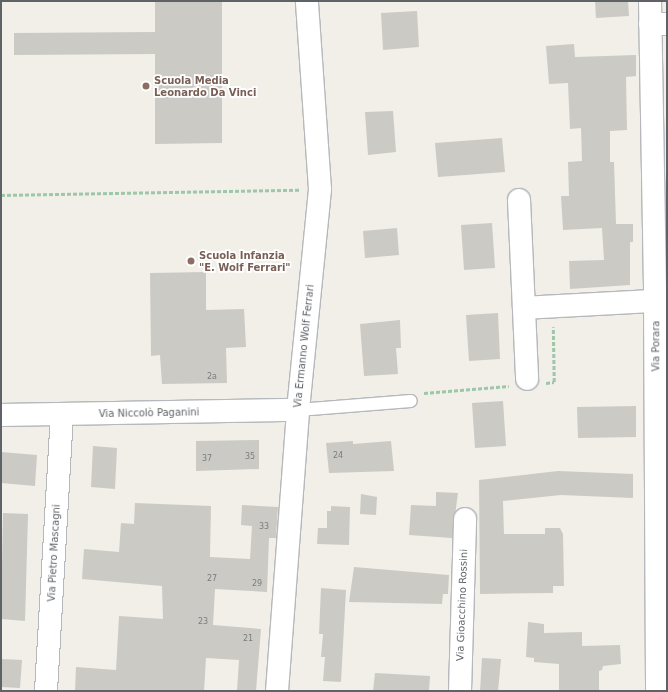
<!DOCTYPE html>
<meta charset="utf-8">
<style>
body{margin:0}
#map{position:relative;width:668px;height:692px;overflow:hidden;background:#f1efe8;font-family:"DejaVu Sans",sans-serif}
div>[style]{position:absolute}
.building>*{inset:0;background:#cccac5}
.path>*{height:2.5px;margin-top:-1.25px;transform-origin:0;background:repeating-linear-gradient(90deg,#9cc7a9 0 4px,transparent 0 6px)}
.roads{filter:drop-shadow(1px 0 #b5b8bc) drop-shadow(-1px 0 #b5b8bc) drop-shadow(0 1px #b5b8bc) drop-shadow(0 -1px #b5b8bc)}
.lane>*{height:12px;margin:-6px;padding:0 6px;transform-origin:6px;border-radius:6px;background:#fff}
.street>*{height:22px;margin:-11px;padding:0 11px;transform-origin:11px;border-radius:11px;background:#fff}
.secondary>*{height:22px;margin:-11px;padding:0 11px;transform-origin:11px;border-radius:11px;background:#fff}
.dots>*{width:11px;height:11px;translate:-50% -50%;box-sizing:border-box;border:2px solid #fff;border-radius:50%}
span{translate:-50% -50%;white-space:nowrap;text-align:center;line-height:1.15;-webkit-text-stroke:3.5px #fff;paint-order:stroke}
.number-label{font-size:8px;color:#7a7d7f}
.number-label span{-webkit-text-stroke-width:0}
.education-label{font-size:10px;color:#785e54;font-weight:700}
.left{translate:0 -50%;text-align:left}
.street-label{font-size:10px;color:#5f6368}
.frame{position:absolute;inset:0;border:2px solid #5f6368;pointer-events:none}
</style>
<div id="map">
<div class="building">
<div style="clip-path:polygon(155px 1px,222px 1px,222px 143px,155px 144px,155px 54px,14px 55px,14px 33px,155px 32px)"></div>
<div style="clip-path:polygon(595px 1px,628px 1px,629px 16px,596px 18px)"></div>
<div style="clip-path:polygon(417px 11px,419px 47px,383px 50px,381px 13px)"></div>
<div style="clip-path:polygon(574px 44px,575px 57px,636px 55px,636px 76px,626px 77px,627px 130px,610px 131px,610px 162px,614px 162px,616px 224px,633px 224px,633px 242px,630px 242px,630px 285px,570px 289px,569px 261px,604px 260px,602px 228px,563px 230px,561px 196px,569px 196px,568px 162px,582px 161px,581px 128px,570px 129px,568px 83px,549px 84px,546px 46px)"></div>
<div style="clip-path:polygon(393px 111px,396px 152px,368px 155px,365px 112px)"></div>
<div style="clip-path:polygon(502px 138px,505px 172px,438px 177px,435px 143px)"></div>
<div style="clip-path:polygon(492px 223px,495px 268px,464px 270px,461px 225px)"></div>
<div style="clip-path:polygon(397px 228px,399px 255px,365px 258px,363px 231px)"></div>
<div style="clip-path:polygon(206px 272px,206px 310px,244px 309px,246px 347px,226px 348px,227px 383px,162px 384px,160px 355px,151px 356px,150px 273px)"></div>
<div style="clip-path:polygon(498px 313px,500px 359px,469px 361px,466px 315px)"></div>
<div style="clip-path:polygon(400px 320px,401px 348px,396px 348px,398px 374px,364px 376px,360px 324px)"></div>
<div style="clip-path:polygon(503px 401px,506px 446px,475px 448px,472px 403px)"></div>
<div style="clip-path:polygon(636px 406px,636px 437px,578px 438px,577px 407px)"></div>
<div style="clip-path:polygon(259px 440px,259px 469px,196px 471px,196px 441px)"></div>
<div style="clip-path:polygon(353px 441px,353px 444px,391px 441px,394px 471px,329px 473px,326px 443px)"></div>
<div style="clip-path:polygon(93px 446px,117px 448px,115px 489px,91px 487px)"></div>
<div style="clip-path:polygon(1px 452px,37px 455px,35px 486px,1px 483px)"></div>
<div style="clip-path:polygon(558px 471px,633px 474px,633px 498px,561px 495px,503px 501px,504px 534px,545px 534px,545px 528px,560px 528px,563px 534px,564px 586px,553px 586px,553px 593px,480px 594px,479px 480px)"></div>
<div style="clip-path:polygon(436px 492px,458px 493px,452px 538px,409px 535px,411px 505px,436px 506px)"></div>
<div style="clip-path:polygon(361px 494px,377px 497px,376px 515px,360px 514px)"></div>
<div style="clip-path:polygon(135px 503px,211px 506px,210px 557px,250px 559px,252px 526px,241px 525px,242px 505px,278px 507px,276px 538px,269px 538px,267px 592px,215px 589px,213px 625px,261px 629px,256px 691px,237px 691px,239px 660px,206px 658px,204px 691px,75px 691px,76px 667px,116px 670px,119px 616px,163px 619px,162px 586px,82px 579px,84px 549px,119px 552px,121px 523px,134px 524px)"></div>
<div style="clip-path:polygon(331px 506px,350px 507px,349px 545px,317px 544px,318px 528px,327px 528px,327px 511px,331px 511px)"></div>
<div style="clip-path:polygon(3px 513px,28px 514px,25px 621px,1px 619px)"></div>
<div style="clip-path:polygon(354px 567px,449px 575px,448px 594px,443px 594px,442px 604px,349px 602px)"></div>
<div style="clip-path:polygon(321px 588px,346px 590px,341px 682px,323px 681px,325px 657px,321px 657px,323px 634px,319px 634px)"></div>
<div style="clip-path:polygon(528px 622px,544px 624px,544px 633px,582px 632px,582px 646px,620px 645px,621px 664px,603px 666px,602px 670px,599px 671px,599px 691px,559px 691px,559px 664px,534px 662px,534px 658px,526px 657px)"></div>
<div style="clip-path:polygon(482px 658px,501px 659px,498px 691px,480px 691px)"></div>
<div style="clip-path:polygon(1px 659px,22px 660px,20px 688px,1px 687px)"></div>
<div style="clip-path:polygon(375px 673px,430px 676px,429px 691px,373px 691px)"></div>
</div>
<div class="path">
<div style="left:1px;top:195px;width:299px;rotate:-1deg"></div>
<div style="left:546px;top:383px;width:8px;rotate:-7deg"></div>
<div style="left:554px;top:382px;width:55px;rotate:-91deg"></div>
<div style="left:424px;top:393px;width:85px;rotate:-4.7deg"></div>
</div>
<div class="roads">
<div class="lane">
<div style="left:298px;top:410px;width:113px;rotate:-4.6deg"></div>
</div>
<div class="street">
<div style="left:650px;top:24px;width:17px"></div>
<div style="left:519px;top:200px;width:179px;rotate:87.4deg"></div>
<div style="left:524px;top:308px;width:131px;rotate:-3.1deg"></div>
<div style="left:1px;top:415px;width:297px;rotate:-1deg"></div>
<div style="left:46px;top:691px;width:276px;rotate:-86.7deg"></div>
<div style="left:277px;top:691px;width:282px;rotate:-85.7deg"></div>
<div style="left:298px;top:410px;width:222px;rotate:-84.3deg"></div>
<div style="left:320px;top:189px;width:188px;rotate:-94deg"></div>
<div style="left:460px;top:691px;width:172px;rotate:-88.3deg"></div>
</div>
<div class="secondary">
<div style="left:650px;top:1px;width:300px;rotate:89deg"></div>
<div style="left:655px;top:301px;width:390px;rotate:89.7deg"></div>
</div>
</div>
<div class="dots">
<div style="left:146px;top:86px;background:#8d6e63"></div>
<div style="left:191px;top:261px;background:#8d6e63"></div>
</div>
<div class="number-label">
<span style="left:212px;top:377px">2a</span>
<span style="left:338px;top:456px">24</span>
<span style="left:250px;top:457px">35</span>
<span style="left:207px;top:459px">37</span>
<span style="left:264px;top:527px">33</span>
<span style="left:212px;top:579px">27</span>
<span style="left:257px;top:584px">29</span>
<span style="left:203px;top:622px">23</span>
<span style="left:248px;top:639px">21</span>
</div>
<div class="education-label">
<span class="left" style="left:154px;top:86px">Scuola Media<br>Leonardo Da Vinci</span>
<span class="left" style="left:199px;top:261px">Scuola Infanzia<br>"E. Wolf Ferrari"</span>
</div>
<div class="street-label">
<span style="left:304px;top:346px;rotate:-84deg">Via Ermanno Wolf Ferrari</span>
<span style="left:656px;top:346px;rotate:-90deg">Via Porara</span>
<span style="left:149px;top:413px;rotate:-1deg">Via Niccolò Paganini</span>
<span style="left:54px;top:553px;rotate:-87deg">Via Pietro Mascagni</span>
<span style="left:462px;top:605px;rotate:-88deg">Via Gioacchino Rossini</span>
</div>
<div class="frame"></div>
</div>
